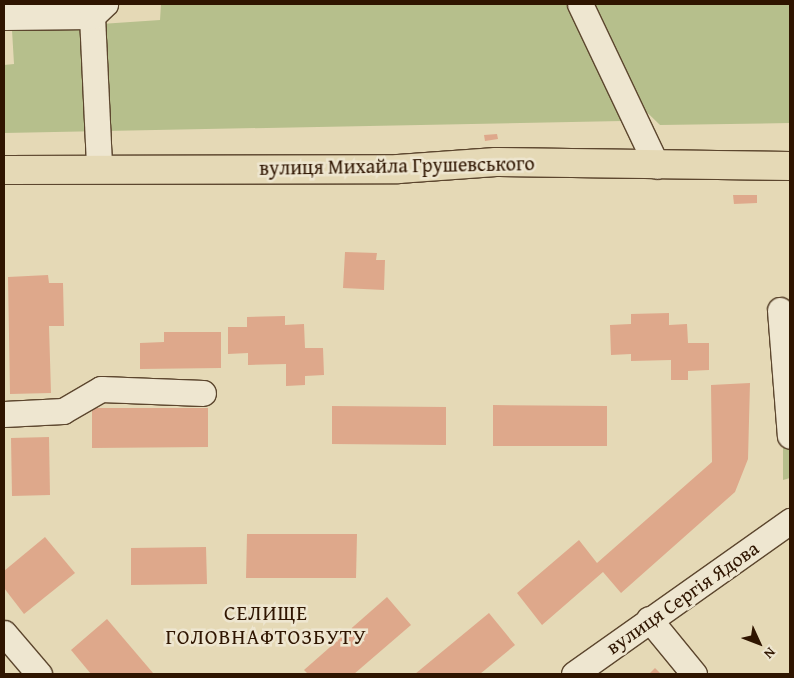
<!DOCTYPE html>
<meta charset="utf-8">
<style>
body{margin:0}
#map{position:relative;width:794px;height:678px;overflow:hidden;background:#e5d9b6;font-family:"Gentium Book Plus",serif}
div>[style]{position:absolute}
.green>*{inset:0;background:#b6bf8c}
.building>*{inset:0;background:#dea88b}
.roads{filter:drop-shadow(1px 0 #5c462e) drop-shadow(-1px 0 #5c462e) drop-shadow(0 1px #5c462e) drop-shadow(0 -1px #5c462e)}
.minor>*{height:25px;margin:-12.5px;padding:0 12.5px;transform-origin:12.5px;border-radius:12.5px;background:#eee6d0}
.major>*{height:28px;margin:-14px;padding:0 14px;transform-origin:14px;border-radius:14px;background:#e5d9b6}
span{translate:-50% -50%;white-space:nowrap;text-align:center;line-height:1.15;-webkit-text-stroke:5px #eee6d0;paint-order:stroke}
.street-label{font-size:20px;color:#2f1500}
.neighbourhood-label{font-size:21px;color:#2f1500;letter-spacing:1px}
.frame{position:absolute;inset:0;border:5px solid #2f1500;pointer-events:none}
.north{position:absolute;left:734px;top:618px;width:50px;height:50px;-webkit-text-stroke:4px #eee6d0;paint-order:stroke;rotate:133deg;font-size:14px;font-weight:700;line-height:20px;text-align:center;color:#2f1500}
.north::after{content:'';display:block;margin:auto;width:18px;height:22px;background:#2f1500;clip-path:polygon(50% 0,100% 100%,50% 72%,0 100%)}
</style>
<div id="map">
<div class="green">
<div style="clip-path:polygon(161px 4px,574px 4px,622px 121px,4px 133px,4px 65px,14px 64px,12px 30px,160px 20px)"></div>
<div style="clip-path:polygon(584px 4px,790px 4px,790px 123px,660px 125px,626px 92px)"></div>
<div style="clip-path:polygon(790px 383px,790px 478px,783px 480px,783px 384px)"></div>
</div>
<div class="building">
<div style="clip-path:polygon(497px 134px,498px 139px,485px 141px,484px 135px)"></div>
<div style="clip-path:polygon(733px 195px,757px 195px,757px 203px,734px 204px)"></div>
<div style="clip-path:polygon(345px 252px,377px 253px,376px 260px,385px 260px,384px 290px,343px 288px)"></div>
<div style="clip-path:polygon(48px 275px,49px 283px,63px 283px,64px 326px,49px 326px,51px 393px,10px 394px,8px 277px)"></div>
<div style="clip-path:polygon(669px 313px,669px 325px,687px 324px,688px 343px,709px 343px,709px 370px,688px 371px,688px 380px,671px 380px,671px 360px,631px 361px,631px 354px,611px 355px,610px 325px,631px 324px,631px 314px)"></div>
<div style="clip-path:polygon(285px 316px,285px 325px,304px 324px,305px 348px,323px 348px,324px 375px,305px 376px,305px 385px,286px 386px,286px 364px,248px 365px,248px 353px,228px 354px,228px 327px,247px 327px,247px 317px)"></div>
<div style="clip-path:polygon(164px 332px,221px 332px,221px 368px,140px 369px,140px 343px,164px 342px)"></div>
<div style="clip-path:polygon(750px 383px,748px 459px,735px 492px,621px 593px,603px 572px,542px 625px,517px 593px,579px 540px,597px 563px,712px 462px,711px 385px)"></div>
<div style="clip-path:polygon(493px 405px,607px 406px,607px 446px,493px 446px)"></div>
<div style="clip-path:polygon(332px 406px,446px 407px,446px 445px,332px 444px)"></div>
<div style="clip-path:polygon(92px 408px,208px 408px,208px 447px,92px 448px)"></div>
<div style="clip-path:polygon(49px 437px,50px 495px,12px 496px,11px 438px)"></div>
<div style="clip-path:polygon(247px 534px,357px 534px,356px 578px,246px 578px)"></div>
<div style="clip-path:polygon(45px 537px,75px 573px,24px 614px,4px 588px,4px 571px)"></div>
<div style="clip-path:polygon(206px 547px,207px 584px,131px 585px,131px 548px)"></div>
<div style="clip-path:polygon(387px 597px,411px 625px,354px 674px,308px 674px,304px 670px)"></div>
<div style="clip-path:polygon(489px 613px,515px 645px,480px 674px,415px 674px)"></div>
<div style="clip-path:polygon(107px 619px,153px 673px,151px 674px,91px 674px,71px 650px)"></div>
<div style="clip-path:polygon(655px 668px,661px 674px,649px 674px)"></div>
</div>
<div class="roads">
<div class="minor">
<div style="left:580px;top:4px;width:179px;rotate:64.6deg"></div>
<div style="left:92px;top:16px;width:151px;rotate:87.3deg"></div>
<div style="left:4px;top:17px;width:88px;rotate:-0.7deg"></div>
<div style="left:92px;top:16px;width:18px;rotate:-43deg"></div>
<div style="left:780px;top:310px;width:126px;rotate:85.5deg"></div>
<div style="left:4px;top:414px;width:59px;rotate:-2.9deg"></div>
<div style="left:63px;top:411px;width:44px;rotate:-30.1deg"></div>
<div style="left:101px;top:389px;width:102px;rotate:2.2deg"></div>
<div style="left:649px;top:619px;width:71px;rotate:50.7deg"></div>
<div style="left:4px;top:633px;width:54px;rotate:49.5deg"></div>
<div style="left:574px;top:674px;width:265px;rotate:-35.3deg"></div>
</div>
<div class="major">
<div style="left:4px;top:170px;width:394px;rotate:-0.1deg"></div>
<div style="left:398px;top:169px;width:98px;rotate:-4.1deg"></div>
<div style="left:496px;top:162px;width:294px;rotate:0.8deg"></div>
</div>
</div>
<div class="street-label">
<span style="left:397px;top:165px;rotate:-1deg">вулиця Михайла Грушевського</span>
<span style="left:682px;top:597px;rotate:-35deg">вулиця Сергія Ядова</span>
</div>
<div class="neighbourhood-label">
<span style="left:266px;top:625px">СЕЛИЩЕ<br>ГОЛОВНАФТОЗБУТУ</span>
</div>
<div class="frame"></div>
<div class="north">N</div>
</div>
